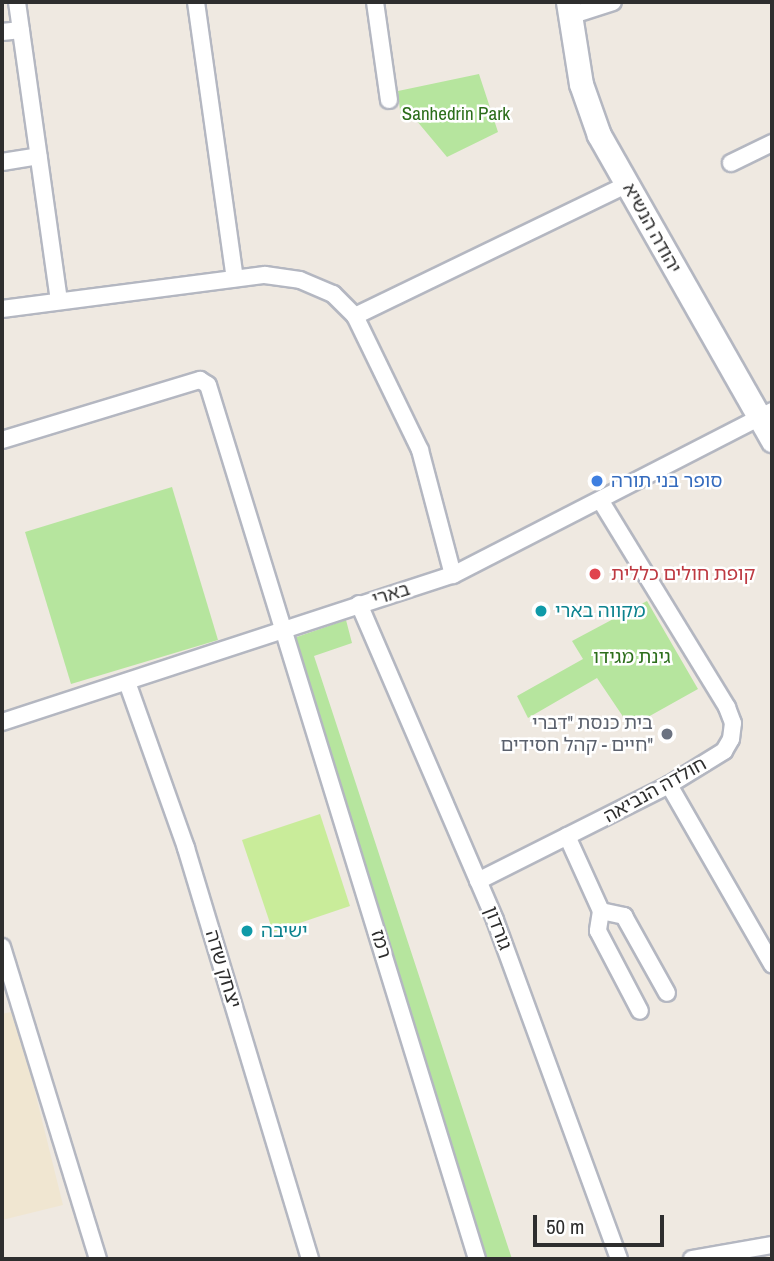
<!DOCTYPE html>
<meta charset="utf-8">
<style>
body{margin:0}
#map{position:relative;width:774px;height:1261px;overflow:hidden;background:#efe9e1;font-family:"Archivo Narrow","Noto Sans Hebrew",sans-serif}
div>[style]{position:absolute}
.education>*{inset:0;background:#f0e6d1}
.green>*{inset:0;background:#b6e59e}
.pitch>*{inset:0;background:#c9ec9a}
.roads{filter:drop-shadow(2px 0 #b4b7c1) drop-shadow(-2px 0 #b4b7c1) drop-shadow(0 2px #b4b7c1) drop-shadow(0 -2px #b4b7c1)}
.street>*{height:16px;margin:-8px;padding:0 8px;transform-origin:8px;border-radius:8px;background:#fff}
.secondary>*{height:23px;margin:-11.5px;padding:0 11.5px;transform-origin:11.5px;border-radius:11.5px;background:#fff}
.dots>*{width:19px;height:19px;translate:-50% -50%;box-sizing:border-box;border:4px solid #fff;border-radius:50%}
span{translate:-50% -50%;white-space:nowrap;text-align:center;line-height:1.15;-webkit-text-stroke:5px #fff;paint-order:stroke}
.park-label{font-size:19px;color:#2c6e1b}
.street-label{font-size:19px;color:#2e2e2e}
.shop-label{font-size:19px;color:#366cbe}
.left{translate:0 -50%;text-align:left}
.health-label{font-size:19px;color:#be3a42}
.culture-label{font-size:19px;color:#0d838f}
.worship-label{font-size:19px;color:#5b616d}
.right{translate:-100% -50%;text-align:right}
.frame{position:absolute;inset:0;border:4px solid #2e2e2e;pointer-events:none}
.scale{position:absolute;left:533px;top:1215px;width:131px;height:32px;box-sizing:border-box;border:4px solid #2e2e2e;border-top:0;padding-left:9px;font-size:21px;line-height:24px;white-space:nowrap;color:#2e2e2e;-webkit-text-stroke:5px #fff;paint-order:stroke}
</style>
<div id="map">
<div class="education">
<div style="clip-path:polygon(15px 1011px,63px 1205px,2px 1220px,2px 1014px)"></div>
</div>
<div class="green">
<div style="clip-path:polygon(479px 74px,498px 132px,447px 157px,416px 120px,401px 120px,398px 91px)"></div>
<div style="clip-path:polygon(172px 487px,218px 640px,71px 684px,25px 532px)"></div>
<div style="clip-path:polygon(647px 601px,698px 689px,630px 727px,597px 678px,528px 718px,517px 696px,583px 659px,572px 641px)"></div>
<div style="clip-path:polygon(346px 620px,352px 643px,314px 656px,512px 1259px,485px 1259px,291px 639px)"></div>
</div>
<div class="pitch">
<div style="clip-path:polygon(320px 814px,350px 906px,273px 932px,242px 840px)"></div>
</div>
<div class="roads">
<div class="street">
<div style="left:17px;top:2px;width:301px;rotate:82deg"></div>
<div style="left:196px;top:2px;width:279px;rotate:82deg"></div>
<div style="left:375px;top:2px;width:99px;rotate:81.9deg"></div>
<div style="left:570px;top:16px;width:45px;rotate:-18deg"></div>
<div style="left:2px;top:32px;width:19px;rotate:-6deg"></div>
<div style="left:2px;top:162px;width:37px;rotate:-9deg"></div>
<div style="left:731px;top:163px;width:46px;rotate:-26deg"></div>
<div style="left:2px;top:309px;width:265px;rotate:-7.4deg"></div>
<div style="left:265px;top:275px;width:35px;rotate:8deg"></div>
<div style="left:300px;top:280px;width:36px;rotate:23deg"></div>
<div style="left:333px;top:294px;width:31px;rotate:45deg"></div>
<div style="left:355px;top:316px;width:149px;rotate:64.1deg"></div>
<div style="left:420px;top:450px;width:129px;rotate:75.2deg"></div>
<div style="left:355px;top:316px;width:303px;rotate:-25.8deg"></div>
<div style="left:2px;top:440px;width:207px;rotate:-16.9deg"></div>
<div style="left:200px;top:380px;width:9px;rotate:32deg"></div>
<div style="left:208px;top:385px;width:914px;rotate:72.89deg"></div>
<div style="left:359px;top:604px;width:344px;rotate:66.7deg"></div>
<div style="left:495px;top:920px;width:361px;rotate:69.9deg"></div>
<div style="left:127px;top:682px;width:176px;rotate:70.4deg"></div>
<div style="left:186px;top:848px;width:429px;rotate:73.2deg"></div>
<div style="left:2px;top:722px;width:474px;rotate:-18.1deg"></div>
<div style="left:453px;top:575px;width:359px;rotate:-27.2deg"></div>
<div style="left:669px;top:785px;width:207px;rotate:60.1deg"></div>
<div style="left:567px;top:836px;width:82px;rotate:65.6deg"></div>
<div style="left:601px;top:911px;width:24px;rotate:12deg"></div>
<div style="left:624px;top:916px;width:88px;rotate:60.8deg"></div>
<div style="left:478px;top:881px;width:214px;rotate:-26.7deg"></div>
<div style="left:669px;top:785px;width:65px;rotate:-31.7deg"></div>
<div style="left:724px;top:751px;width:14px;rotate:-60deg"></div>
<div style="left:731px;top:739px;width:16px;rotate:-83deg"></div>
<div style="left:733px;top:723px;width:17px;rotate:-111deg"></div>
<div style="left:727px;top:707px;width:239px;rotate:-121.5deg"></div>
<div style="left:601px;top:911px;width:20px;rotate:99deg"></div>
<div style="left:598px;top:931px;width:90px;rotate:62.3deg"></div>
<div style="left:2px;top:947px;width:326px;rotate:72.9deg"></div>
<div style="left:692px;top:1259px;width:81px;rotate:-9.9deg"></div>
</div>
<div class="secondary">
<div style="left:568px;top:2px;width:83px;rotate:81deg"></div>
<div style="left:581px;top:84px;width:54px;rotate:70.6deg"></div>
<div style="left:599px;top:135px;width:351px;rotate:60.4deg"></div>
</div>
</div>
<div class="dots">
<div style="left:597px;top:481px;background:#3f7fe0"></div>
<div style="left:595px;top:574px;background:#e0444e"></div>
<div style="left:541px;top:611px;background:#0f9aa8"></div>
<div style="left:667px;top:734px;background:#6b7280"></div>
<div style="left:247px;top:931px;background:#0f9aa8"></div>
</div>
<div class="park-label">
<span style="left:456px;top:114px">Sanhedrin Park</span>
<span style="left:632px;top:657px">גינת מגידו</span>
</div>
<div class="street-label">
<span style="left:652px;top:228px;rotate:61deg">יהודה הנשיא</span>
<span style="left:391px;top:594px;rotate:-17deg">בארי</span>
<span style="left:655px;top:790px;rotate:-29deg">חולדה הנביאה</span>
<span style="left:498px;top:928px;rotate:69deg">גורדון</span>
<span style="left:381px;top:944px;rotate:73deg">רמז</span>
<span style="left:223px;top:969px;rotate:73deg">יצחק שדה</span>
</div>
<div class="shop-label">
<span class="left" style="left:611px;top:481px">סופר בני תורה</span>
</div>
<div class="health-label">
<span class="left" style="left:611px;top:574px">קופת חולים כללית</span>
</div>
<div class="culture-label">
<span class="left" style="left:555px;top:611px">מקווה בארי</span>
<span class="left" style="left:261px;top:931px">ישיבה</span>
</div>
<div class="worship-label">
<span class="right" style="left:653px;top:734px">בית כנסת "דברי<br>חיים - קהל חסידים"</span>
</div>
<div class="frame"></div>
<div class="scale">50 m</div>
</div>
